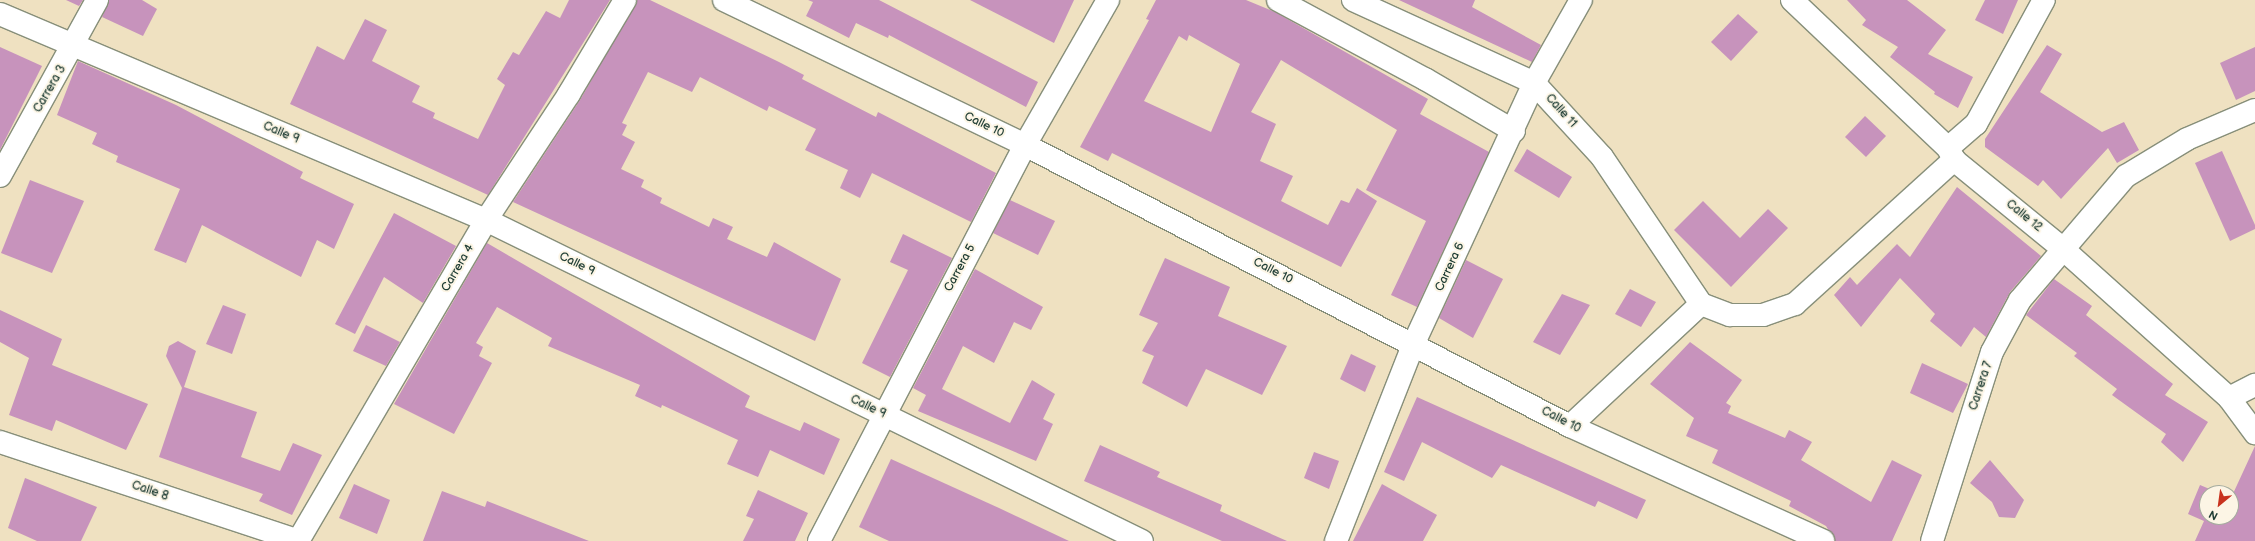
<!DOCTYPE html>
<style>
body{margin:0}
#map{position:relative;width:2255px;height:541px;overflow:hidden;background:#efe1c1;font-family:"Balsamiq Sans",sans-serif}
div>[style]{position:absolute}
.building>*{inset:0;background:#c793bc}
.roads{filter:drop-shadow(1px 0 #878f7a) drop-shadow(-1px 0 #878f7a) drop-shadow(0 1px #878f7a) drop-shadow(0 -1px #878f7a)}
.minor>*{height:22px;margin:-11px;padding:0 11px;transform-origin:11px;border-radius:11px;background:#fff}
span{translate:-50% -50%;white-space:nowrap;text-align:center;line-height:1.15;-webkit-text-stroke:4px #fcf5e5;paint-order:stroke}
.street-label{font-size:12px;color:#1f3d34}
.north{position:absolute;left:2199px;top:485px;width:40px;height:40px;box-sizing:border-box;background:#fcf5e5;border:1px solid #a4ab9e;border-radius:50%;rotate:209deg;font-size:11px;font-weight:700;line-height:16px;text-align:center;color:#1f3d34}
.north::after{content:'';display:block;margin:auto;width:14px;height:18px;background:#c8321e;clip-path:polygon(50% 0,100% 100%,50% 72%,0 100%)}
</style>
<div id="map">
<div class="building">
<div style="clip-path:polygon(66px 0,83px 0,79px 6px)"></div>
<div style="clip-path:polygon(109px 0,142px 0,157px 9px,143px 36px,102px 17px)"></div>
<div style="clip-path:polygon(569px 0,610px 0,488px 195px,290px 104px,317px 46px,344px 60px,365px 19px,387px 30px,372px 61px,420px 86px,412px 102px,435px 113px,433px 118px,478px 139px,505px 85px,497px 79px,513px 52px,519px 55px,546px 11px,560px 18px)"></div>
<div style="clip-path:polygon(637px 0,650px 0,779px 62px,804px 75px,802px 79px,876px 117px,878px 112px,996px 173px,971px 222px,872px 173px,860px 198px,840px 188px,848px 170px,805px 150px,816px 129px,769px 106px,767px 111px,700px 77px,692px 92px,648px 72px,622px 123px,627px 125px,622px 135px,635px 142px,621px 169px,644px 180px,641px 187px,662px 198px,660px 203px,709px 227px,713px 218px,733px 227px,727px 239px,767px 257px,774px 242px,841px 279px,815px 341px,513px 202px,580px 100px)"></div>
<div style="clip-path:polygon(808px 0,879px 0,1038px 82px,1026px 107px,889px 35px,888px 38px,856px 23px,849px 38px,806px 16px,813px 2px)"></div>
<div style="clip-path:polygon(970px 0,1074px 0,1054px 43px)"></div>
<div style="clip-path:polygon(evenodd,1156px 0,1246px 0,1275px 12px,1428px 99px,1420px 114px,1489px 152px,1417px 307px,1391px 295px,1426px 221px,1366px 190px,1397px 130px,1281px 60px,1251px 112px,1276px 124px,1260px 161px,1293px 176px,1281px 201px,1328px 225px,1341px 200px,1349px 203px,1357px 188px,1377px 201px,1341px 267px,1112px 153px,1108px 161px,1080px 147px,1149px 20px,1146px 19px,1156px 0,1189px 35px,1240px 64px,1211px 132px,1144px 101px,1179px 36px,1187px 41px,1189px 35px)"></div>
<div style="clip-path:polygon(1399px 0,1475px 0,1472px 7px,1541px 45px,1532px 62px)"></div>
<div style="clip-path:polygon(1847px 0,1907px 0,1946px 30px,1928px 54px,1973px 77px,1958px 108px,1934px 94px,1935px 92px,1890px 57px,1898px 47px,1862px 25px,1866px 20px)"></div>
<div style="clip-path:polygon(1985px 0,2018px 0,2003px 34px,1975px 20px)"></div>
<div style="clip-path:polygon(1738px 14px,1758px 32px,1731px 61px,1711px 42px)"></div>
<div style="clip-path:polygon(2047px 45px,2062px 54px,2040px 92px,2102px 132px,2124px 122px,2139px 150px,2117px 163px,2108px 148px,2061px 199px,2043px 180px,2038px 186px,1985px 147px,1985px 139px)"></div>
<div style="clip-path:polygon(0 47px,42px 66px,0 150px)"></div>
<div style="clip-path:polygon(2255px 47px,2255px 91px,2236px 100px,2220px 63px)"></div>
<div style="clip-path:polygon(78px 61px,176px 105px,303px 172px,300px 178px,354px 204px,334px 249px,317px 240px,301px 277px,202px 225px,186px 263px,154px 250px,180px 189px,116px 162px,118px 156px,92px 144px,97px 133px,57px 115px)"></div>
<div style="clip-path:polygon(1865px 116px,1886px 136px,1866px 157px,1845px 137px)"></div>
<div style="clip-path:polygon(1527px 149px,1572px 177px,1559px 198px,1514px 171px)"></div>
<div style="clip-path:polygon(2222px 151px,2255px 225px,2255px 229px,2230px 241px,2195px 163px)"></div>
<div style="clip-path:polygon(30px 180px,84px 201px,52px 273px,1px 253px)"></div>
<div style="clip-path:polygon(1957px 187px,2041px 256px,2010px 292px,1986px 337px,1974px 327px,1961px 347px,1930px 321px,1935px 314px,1900px 278px,1861px 327px,1834px 295px,1850px 277px,1857px 285px,1897px 244px,1910px 257px)"></div>
<div style="clip-path:polygon(1010px 200px,1055px 221px,1038px 255px,993px 233px)"></div>
<div style="clip-path:polygon(1703px 201px,1740px 238px,1768px 209px,1788px 228px,1731px 287px,1674px 230px)"></div>
<div style="clip-path:polygon(394px 213px,456px 246px,423px 303px,384px 277px,355px 334px,335px 324px)"></div>
<div style="clip-path:polygon(903px 234px,952px 258px,890px 377px,862px 363px,908px 270px,890px 262px)"></div>
<div style="clip-path:polygon(487px 243px,750px 396px,745px 407px,800px 431px,804px 422px,840px 439px,824px 475px,770px 450px,758px 477px,727px 464px,738px 440px,662px 405px,661px 408px,635px 396px,640px 385px,548px 346px,552px 338px,497px 307px,476px 343px,483px 347px,479px 356px,492px 363px,454px 434px,394px 404px)"></div>
<div style="clip-path:polygon(1165px 258px,1230px 287px,1218px 316px,1287px 346px,1262px 395px,1206px 369px,1187px 407px,1142px 383px,1154px 356px,1142px 351px,1158px 323px,1139px 315px)"></div>
<div style="clip-path:polygon(1466px 260px,1503px 279px,1473px 338px,1439px 318px)"></div>
<div style="clip-path:polygon(975px 269px,1043px 307px,1031px 330px,1014px 322px,994px 363px,963px 346px,942px 389px,1010px 423px,1032px 380px,1055px 394px,1043px 419px,1053px 424px,1036px 461px,918px 411px,926px 395px,913px 388px)"></div>
<div style="clip-path:polygon(2054px 279px,2092px 306px,2086px 315px,2173px 384px,2165px 395px,2208px 422px,2183px 462px,2161px 442px,2166px 434px,2112px 395px,2117px 389px,2074px 356px,2077px 353px,2026px 315px)"></div>
<div style="clip-path:polygon(1630px 289px,1656px 302px,1641px 327px,1615px 314px)"></div>
<div style="clip-path:polygon(1562px 294px,1590px 305px,1560px 355px,1533px 342px)"></div>
<div style="clip-path:polygon(223px 305px,246px 314px,232px 354px,206px 344px)"></div>
<div style="clip-path:polygon(0 310px,62px 339px,52px 365px,148px 404px,126px 450px,56px 420px,52px 431px,9px 415px,29px 358px,0 342px)"></div>
<div style="clip-path:polygon(366px 325px,400px 342px,386px 366px,353px 351px)"></div>
<div style="clip-path:polygon(178px 341px,196px 351px,184px 387px,257px 412px,241px 457px,280px 471px,293px 443px,322px 455px,292px 515px,259px 501px,263px 494px,159px 457px,182px 388px,166px 356px,169px 346px)"></div>
<div style="clip-path:polygon(1690px 342px,1742px 380px,1726px 403px,1731px 406px,1728px 413px,1785px 438px,1789px 430px,1812px 442px,1801px 460px,1871px 502px,1892px 460px,1922px 475px,1892px 541px,1835px 541px,1826px 526px,1789px 506px,1791px 501px,1712px 463px,1718px 450px,1686px 436px,1694px 418px,1650px 384px)"></div>
<div style="clip-path:polygon(1351px 354px,1376px 366px,1365px 392px,1340px 379px)"></div>
<div style="clip-path:polygon(1922px 363px,1968px 384px,1953px 413px,1910px 393px)"></div>
<div style="clip-path:polygon(1417px 397px,1646px 500px,1637px 519px,1598px 501px,1595px 507px,1501px 465px,1492px 478px,1422px 442px,1404px 481px,1384px 472px)"></div>
<div style="clip-path:polygon(1100px 445px,1160px 472px,1157px 477px,1222px 505px,1220px 511px,1287px 541px,1222px 541px,1084px 481px)"></div>
<div style="clip-path:polygon(2255px 446px,2255px 541px,2195px 541px,2204px 521px,2188px 514px,2200px 485px,2219px 493px,2207px 493px,2207px 517px,2231px 517px,2231px 498px)"></div>
<div style="clip-path:polygon(1314px 452px,1339px 461px,1329px 489px,1304px 478px)"></div>
<div style="clip-path:polygon(891px 459px,999px 508px,1069px 541px,889px 541px,859px 527px)"></div>
<div style="clip-path:polygon(1990px 460px,2024px 500px,2015px 518px,1999px 517px,1992px 502px,1970px 483px)"></div>
<div style="clip-path:polygon(25px 478px,97px 507px,81px 541px,37px 541px,8px 528px)"></div>
<div style="clip-path:polygon(354px 484px,390px 500px,377px 534px,339px 518px)"></div>
<div style="clip-path:polygon(1382px 484px,1437px 515px,1423px 541px,1353px 541px)"></div>
<div style="clip-path:polygon(758px 490px,808px 513px,795px 541px,743px 541px,754px 519px,746px 516px)"></div>
<div style="clip-path:polygon(442px 491px,485px 507px,487px 501px,589px 541px,423px 541px)"></div>
</div>
<div class="roads">
<div class="minor">
<div style="left:724px;top:0;width:334px;rotate:25.7deg"></div>
<div style="left:1025px;top:145px;width:613px;rotate:27.28deg"></div>
<div style="left:1570px;top:426px;width:278px;rotate:24.4deg"></div>
<div style="left:1278px;top:0;width:167px;rotate:28.3deg"></div>
<div style="left:1425px;top:79px;width:103px;rotate:30.3deg"></div>
<div style="left:1353px;top:0;width:199px;rotate:24.6deg"></div>
<div style="left:1534px;top:83px;width:100px;rotate:47.4deg"></div>
<div style="left:1602px;top:157px;width:177px;rotate:56deg"></div>
<div style="left:1792px;top:0;width:215px;rotate:43.5deg"></div>
<div style="left:1948px;top:148px;width:13px;rotate:63deg"></div>
<div style="left:1954px;top:160px;width:141px;rotate:39.2deg"></div>
<div style="left:2063px;top:249px;width:223px;rotate:41.9deg"></div>
<div style="left:2229px;top:398px;width:44px;rotate:53.4deg"></div>
<div style="left:0;top:14px;width:528px;rotate:22.97deg"></div>
<div style="left:486px;top:220px;width:730px;rotate:26.07deg"></div>
<div style="left:1948px;top:148px;width:37px;rotate:-41deg"></div>
<div style="left:1976px;top:124px;width:141px;rotate:-61.3deg"></div>
<div style="left:0;top:176px;width:201px;rotate:-61.1deg"></div>
<div style="left:1701px;top:304px;width:31px;rotate:21deg"></div>
<div style="left:1730px;top:315px;width:33px"></div>
<div style="left:1763px;top:315px;width:34px;rotate:-19deg"></div>
<div style="left:1795px;top:304px;width:215px;rotate:-42.2deg"></div>
<div style="left:2229px;top:398px;width:29px;rotate:-27deg"></div>
<div style="left:1570px;top:426px;width:179px;rotate:-43deg"></div>
<div style="left:0;top:442px;width:315px;rotate:18.3deg"></div>
<div style="left:298px;top:541px;width:372px;rotate:-59.6deg"></div>
<div style="left:486px;top:220px;width:151px;rotate:-56.6deg"></div>
<div style="left:569px;top:94px;width:109px;rotate:-59.2deg"></div>
<div style="left:819px;top:541px;width:446px;rotate:-62.5deg"></div>
<div style="left:1025px;top:145px;width:167px;rotate:-60.2deg"></div>
<div style="left:1336px;top:541px;width:213px;rotate:-68.5deg"></div>
<div style="left:1414px;top:343px;width:286px;rotate:-65.2deg"></div>
<div style="left:1534px;top:83px;width:95px;rotate:-60.5deg"></div>
<div style="left:1932px;top:541px;width:198px;rotate:-72.4deg"></div>
<div style="left:1992px;top:352px;width:59px;rotate:-61.7deg"></div>
<div style="left:2020px;top:300px;width:163px;rotate:-49.5deg"></div>
<div style="left:2126px;top:176px;width:71px;rotate:-31.2deg"></div>
<div style="left:2187px;top:139px;width:74px;rotate:-23.1deg"></div>
</div>
</div>
<div class="street-label">
<span style="left:50px;top:89px;rotate:-60deg">Carrera 3</span>
<span style="left:1561px;top:111px;rotate:48deg">Calle 11</span>
<span style="left:984px;top:125px;rotate:26deg">Calle 10</span>
<span style="left:281px;top:133px;rotate:23deg">Calle 9</span>
<span style="left:2024px;top:216px;rotate:39deg">Calle 12</span>
<span style="left:577px;top:264px;rotate:26deg">Calle 9</span>
<span style="left:1450px;top:267px;rotate:-65deg">Carrera 6</span>
<span style="left:458px;top:268px;rotate:-60deg">Carrera 4</span>
<span style="left:960px;top:268px;rotate:-62deg">Carrera 5</span>
<span style="left:1273px;top:271px;rotate:27deg">Calle 10</span>
<span style="left:1981px;top:386px;rotate:-72deg">Carrera 7</span>
<span style="left:868px;top:407px;rotate:26deg">Calle 9</span>
<span style="left:1561px;top:420px;rotate:27deg">Calle 10</span>
<span style="left:150px;top:491px;rotate:18deg">Calle 8</span>
</div>
<div class="north">N</div>
</div>
